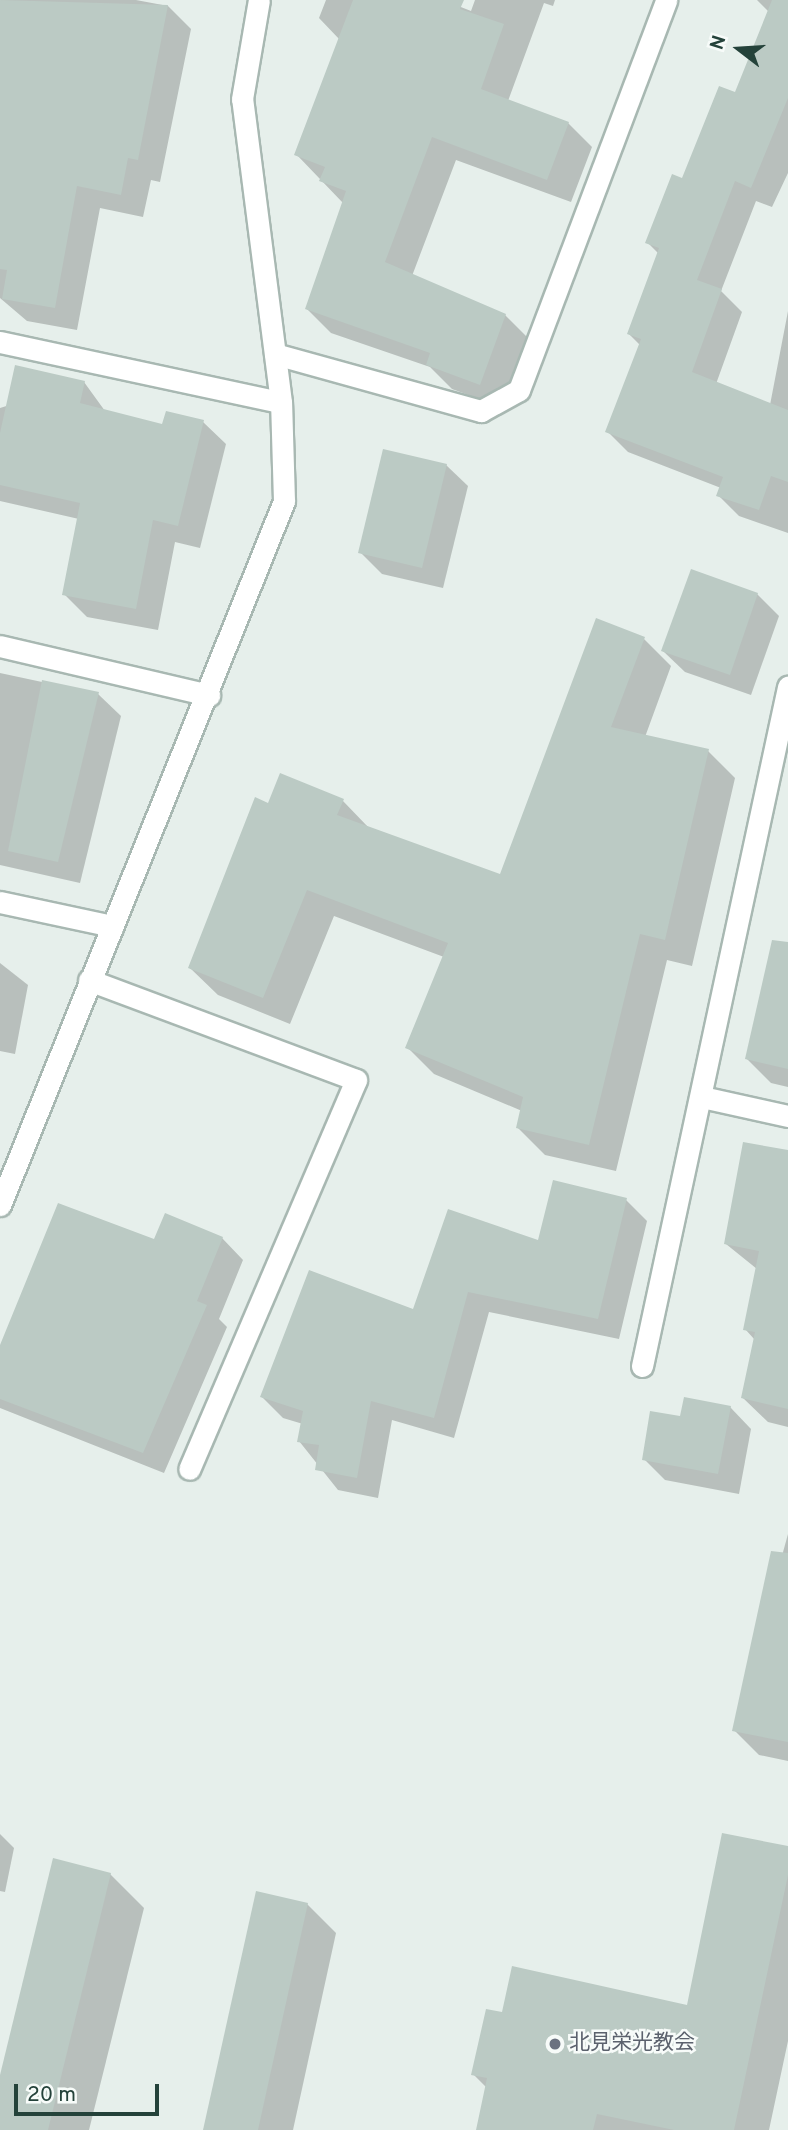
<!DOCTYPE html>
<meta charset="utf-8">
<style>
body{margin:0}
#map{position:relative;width:788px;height:2130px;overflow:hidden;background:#e6efeb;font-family:Overpass,"Noto Sans JP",sans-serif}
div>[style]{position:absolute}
.shadow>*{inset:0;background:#0003}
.building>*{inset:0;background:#bbcac4}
.roads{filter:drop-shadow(2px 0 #a8b8b2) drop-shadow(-2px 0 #a8b8b2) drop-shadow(0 2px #a8b8b2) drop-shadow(0 -2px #a8b8b2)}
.minor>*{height:21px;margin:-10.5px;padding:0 10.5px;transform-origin:10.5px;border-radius:10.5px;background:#fff}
.dots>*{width:19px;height:19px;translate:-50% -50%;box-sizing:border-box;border:4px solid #f7fbf9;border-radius:50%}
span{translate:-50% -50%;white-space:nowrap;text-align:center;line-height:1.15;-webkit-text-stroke:5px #f7fbf9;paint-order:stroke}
.worship-label{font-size:21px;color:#5b616d}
.left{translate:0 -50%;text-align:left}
.north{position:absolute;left:704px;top:14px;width:70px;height:70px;-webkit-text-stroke:5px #f7fbf9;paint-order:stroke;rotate:287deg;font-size:19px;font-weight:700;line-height:28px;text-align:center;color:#24423a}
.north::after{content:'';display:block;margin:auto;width:24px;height:32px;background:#24423a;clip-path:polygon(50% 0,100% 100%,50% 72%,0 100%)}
.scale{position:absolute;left:14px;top:2084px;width:145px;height:32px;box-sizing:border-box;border:4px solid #24423a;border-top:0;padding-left:9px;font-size:21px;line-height:24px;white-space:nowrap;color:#24423a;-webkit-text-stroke:5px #f7fbf9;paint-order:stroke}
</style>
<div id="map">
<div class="shadow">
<div style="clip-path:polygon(0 0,136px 0,168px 6px,191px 29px,160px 182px,151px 180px,143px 217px,100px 208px,77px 330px,27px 321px,0 298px)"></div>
<div style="clip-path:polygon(326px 0,443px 0,471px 11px,475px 0,555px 0,553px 6px,544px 3px,508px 101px,568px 123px,592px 147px,571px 202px,456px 160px,412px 276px,505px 315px,529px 339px,504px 408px,452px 389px,430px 367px,331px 333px,307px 309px,343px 203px,296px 154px,340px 40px,319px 18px)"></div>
<div style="clip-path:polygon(757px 0,788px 0,788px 173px,772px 207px,756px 201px,721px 291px,742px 312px,716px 384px,770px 405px,788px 311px,788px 533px,739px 516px,718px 495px,721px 488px,628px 452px,607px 431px,641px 346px,629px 334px,659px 254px,647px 242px,736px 94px,769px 12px)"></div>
<div style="clip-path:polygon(84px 382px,105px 411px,164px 426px,203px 422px,226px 444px,200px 548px,175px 542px,158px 630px,87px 617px,64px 594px,79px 519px,0 501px,0 408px)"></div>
<div style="clip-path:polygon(446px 465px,468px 486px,443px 588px,382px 574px,360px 552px)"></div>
<div style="clip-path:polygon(757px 594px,779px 616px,751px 695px,685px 672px,663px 651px)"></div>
<div style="clip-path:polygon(644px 639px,671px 666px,645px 737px,708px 751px,735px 778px,692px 966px,667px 960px,616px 1171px,545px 1155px,518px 1128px,522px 1111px,434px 1074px,407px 1047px,444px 957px,334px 916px,290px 1024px,218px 995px,190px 968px,269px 805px,343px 801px,369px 828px,501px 876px)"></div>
<div style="clip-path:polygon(0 673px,98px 694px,121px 716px,80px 883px,0 865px)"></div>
<div style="clip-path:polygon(0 963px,28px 985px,15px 1054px,0 1051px)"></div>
<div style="clip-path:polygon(788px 989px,788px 1087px,771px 1083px,747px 1059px)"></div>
<div style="clip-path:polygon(788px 1152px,788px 1427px,768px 1422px,743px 1398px,755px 1340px,745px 1329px,757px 1269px,726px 1244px)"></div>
<div style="clip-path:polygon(626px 1200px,647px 1221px,619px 1339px,489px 1312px,454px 1438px,392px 1420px,378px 1498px,338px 1490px,299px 1441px,303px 1424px,283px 1418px,262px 1397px)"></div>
<div style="clip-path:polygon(222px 1238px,243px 1260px,219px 1319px,227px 1327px,164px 1473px,0 1408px,0 1348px,155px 1241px)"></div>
<div style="clip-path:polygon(730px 1407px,751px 1429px,739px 1494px,665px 1480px,644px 1459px,682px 1418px)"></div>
<div style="clip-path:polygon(788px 1534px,788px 1761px,759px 1755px,734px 1730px)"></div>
<div style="clip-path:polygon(0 1834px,14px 1848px,5px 1892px,0 1891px)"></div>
<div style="clip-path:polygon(788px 1848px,788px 2041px,769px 2130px,478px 2130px,487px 2088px,473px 2074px,504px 2014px,688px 2007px)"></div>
<div style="clip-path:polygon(110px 1874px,144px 1908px,89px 2130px,0 2130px,0 2082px)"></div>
<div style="clip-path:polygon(307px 1904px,336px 1933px,293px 2130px,205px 2130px)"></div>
</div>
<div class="building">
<div style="clip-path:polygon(0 0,168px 5px,138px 160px,128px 158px,121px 195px,77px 186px,55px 308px,2px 299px,7px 270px,0 269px)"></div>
<div style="clip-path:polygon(353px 0,464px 0,460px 9px,504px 24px,481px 89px,569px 122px,547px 180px,432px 137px,385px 262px,506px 314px,480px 385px,426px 365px,430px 353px,305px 309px,346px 191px,319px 181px,325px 167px,294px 155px)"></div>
<div style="clip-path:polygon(772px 0,788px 0,788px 98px,751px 188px,735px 181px,697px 280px,722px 289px,692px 372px,788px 410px,788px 482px,771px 476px,759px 510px,716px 496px,723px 477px,605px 432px,641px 339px,627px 334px,659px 248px,645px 243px,672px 174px,682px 178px,719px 86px,735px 92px)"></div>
<div style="clip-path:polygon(15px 365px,85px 381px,80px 403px,162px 424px,166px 411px,204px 420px,178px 526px,153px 520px,136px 609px,62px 595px,80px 503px,0 485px,0 433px)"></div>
<div style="clip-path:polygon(383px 449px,447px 464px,422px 568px,358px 553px)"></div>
<div style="clip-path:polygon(691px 569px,758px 593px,730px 675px,661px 651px)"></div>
<div style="clip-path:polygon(596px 618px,645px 637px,611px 727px,709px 749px,665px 940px,640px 934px,589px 1145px,516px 1128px,523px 1097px,405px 1048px,448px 943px,307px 890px,263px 998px,188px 968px,255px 797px,268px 803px,280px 773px,344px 799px,337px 815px,500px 874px)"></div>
<div style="clip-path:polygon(42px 680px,99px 692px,58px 862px,8px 851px)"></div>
<div style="clip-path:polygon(772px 940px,788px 942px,788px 1069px,745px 1059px)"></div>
<div style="clip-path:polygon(743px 1142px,788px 1150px,788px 1409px,741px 1398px,755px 1332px,743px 1330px,759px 1251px,724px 1244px)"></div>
<div style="clip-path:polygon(553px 1180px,627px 1198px,598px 1319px,468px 1292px,434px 1418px,371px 1401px,357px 1478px,315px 1470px,319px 1445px,297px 1442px,303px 1411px,260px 1397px,309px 1270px,413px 1309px,448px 1209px,538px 1240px)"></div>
<div style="clip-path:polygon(58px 1203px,154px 1239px,165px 1213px,223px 1237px,197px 1301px,207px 1305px,143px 1453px,0 1399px,0 1345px)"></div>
<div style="clip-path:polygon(684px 1397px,731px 1406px,718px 1474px,642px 1460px,650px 1411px,680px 1416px)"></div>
<div style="clip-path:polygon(771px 1551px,788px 1553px,788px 1742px,732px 1731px)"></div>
<div style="clip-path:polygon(722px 1833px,788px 1846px,788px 1875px,734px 2130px,674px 2130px,597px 2114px,593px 2130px,476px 2130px,487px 2078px,471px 2075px,486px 2009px,502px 2012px,512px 1966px,687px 2005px)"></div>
<div style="clip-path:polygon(53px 1858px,111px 1873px,48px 2130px,0 2130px,0 2075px)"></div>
<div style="clip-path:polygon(256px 1891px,308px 1903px,258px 2130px,203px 2130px)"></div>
</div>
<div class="roads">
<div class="minor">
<div style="left:0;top:342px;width:287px;rotate:12.1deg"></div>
<div style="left:275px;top:354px;width:214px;rotate:15.5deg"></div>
<div style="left:481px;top:411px;width:43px;rotate:-28.9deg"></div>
<div style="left:519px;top:390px;width:417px;rotate:-69.3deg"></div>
<div style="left:0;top:646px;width:215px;rotate:13.2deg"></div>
<div style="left:0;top:902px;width:115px;rotate:12.1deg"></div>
<div style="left:89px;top:980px;width:285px;rotate:20.5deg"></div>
<div style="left:356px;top:1080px;width:423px;rotate:113.2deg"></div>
<div style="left:702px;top:1097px;width:88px;rotate:12.5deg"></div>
<div style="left:0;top:1205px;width:759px;rotate:-68.03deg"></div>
<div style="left:284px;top:501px;width:99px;rotate:-91.7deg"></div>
<div style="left:281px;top:402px;width:305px;rotate:-97.3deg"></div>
<div style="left:242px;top:99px;width:100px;rotate:-80.3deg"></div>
<div style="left:642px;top:1366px;width:695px;rotate:-77.86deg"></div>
</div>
</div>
<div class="dots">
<div style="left:555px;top:2044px;background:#6b7280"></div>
</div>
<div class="worship-label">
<span class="left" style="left:569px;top:2044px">北見栄光教会</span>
</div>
<div class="north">N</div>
<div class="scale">20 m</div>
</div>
